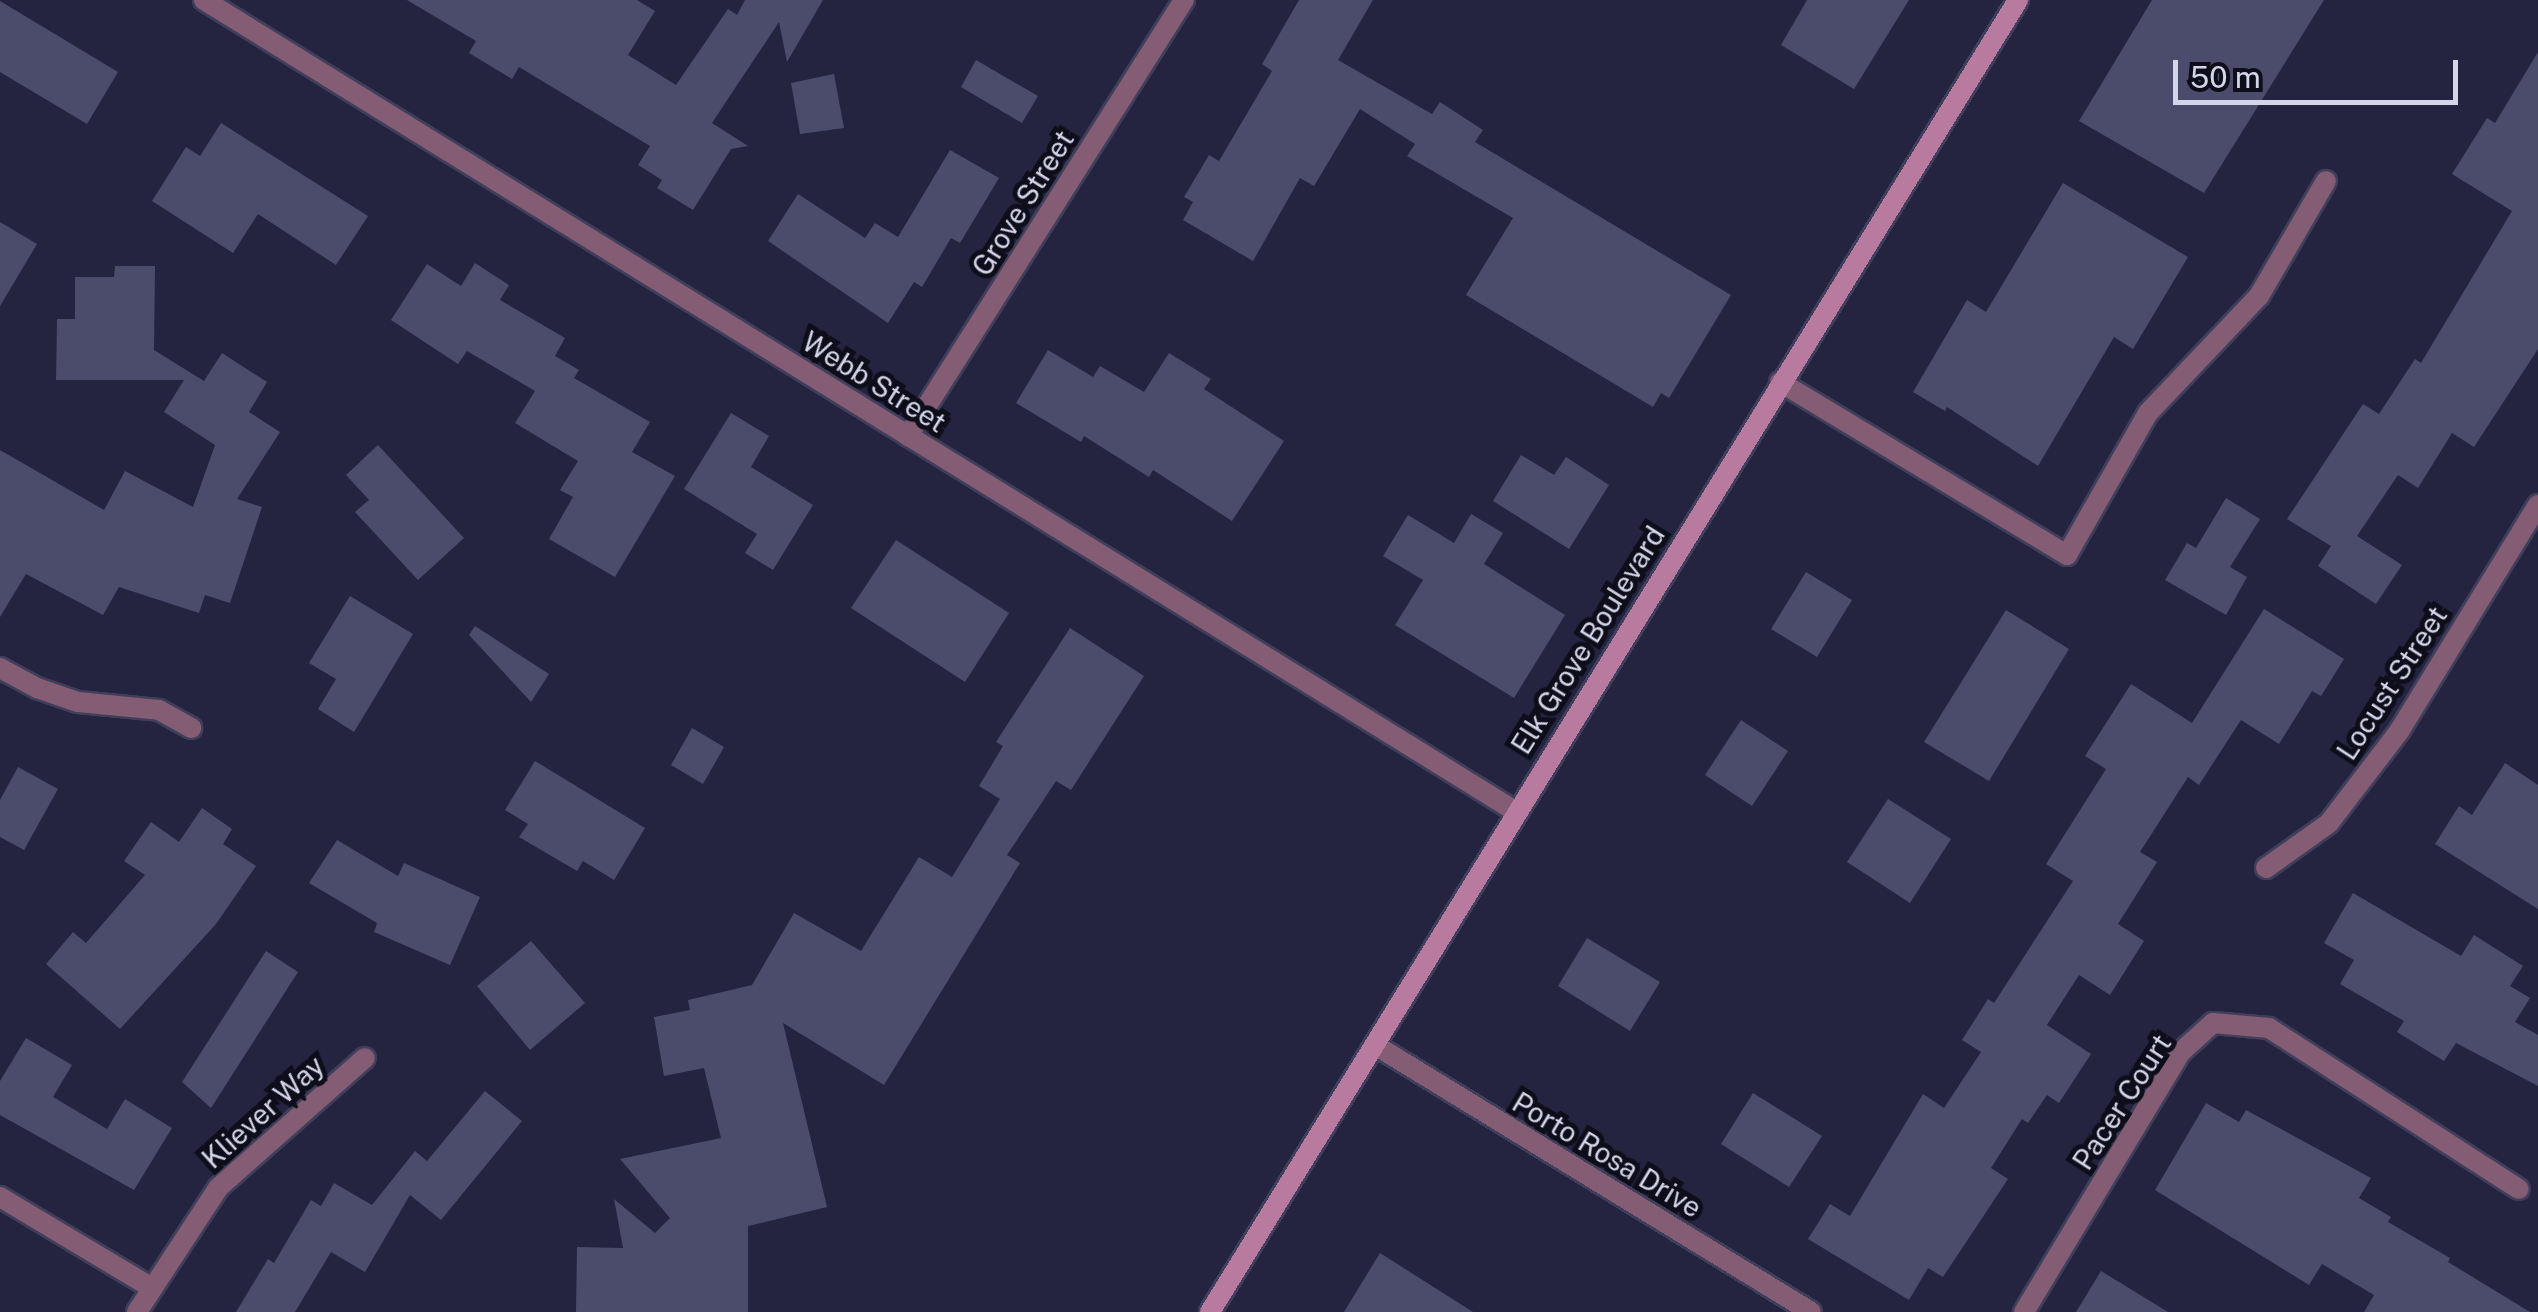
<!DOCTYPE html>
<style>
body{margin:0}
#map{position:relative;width:2538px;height:1312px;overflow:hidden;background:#242340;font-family:"Public Sans",sans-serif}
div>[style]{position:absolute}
.building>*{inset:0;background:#4b4c6c}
.roads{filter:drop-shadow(2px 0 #403f5b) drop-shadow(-2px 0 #403f5b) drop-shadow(0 2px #403f5b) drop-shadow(0 -2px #403f5b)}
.minor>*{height:20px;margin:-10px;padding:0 10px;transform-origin:10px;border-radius:10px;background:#845c74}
.secondary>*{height:20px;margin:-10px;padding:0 10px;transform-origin:10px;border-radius:10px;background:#b87a9f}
span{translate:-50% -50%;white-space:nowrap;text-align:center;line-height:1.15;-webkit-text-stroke:10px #0e0e1b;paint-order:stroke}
.street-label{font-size:28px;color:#d4d5e8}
.scale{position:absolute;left:2173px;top:60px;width:285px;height:45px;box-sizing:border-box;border:5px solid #d4d5e8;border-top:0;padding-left:12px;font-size:30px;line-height:35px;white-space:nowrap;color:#d4d5e8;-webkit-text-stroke:8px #0e0e1b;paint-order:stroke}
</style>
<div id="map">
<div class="building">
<div style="clip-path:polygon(407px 0,637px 0,655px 11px,628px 55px,676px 85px,728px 9px,737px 15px,745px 0,823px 0,787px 62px,779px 22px,712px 123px,748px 146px,731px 149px,693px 210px,657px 188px,662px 180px,638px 165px,650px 146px,519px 67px,512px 79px,469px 53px,476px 41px)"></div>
<div style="clip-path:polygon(1299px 0,1373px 0,1338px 60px,1432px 114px,1440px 102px,1483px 130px,1475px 142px,1731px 295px,1669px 398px,1661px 393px,1653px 407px,1466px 295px,1513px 218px,1407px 156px,1415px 144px,1360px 109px,1314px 186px,1300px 178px,1253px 261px,1183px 220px,1193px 202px,1184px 197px,1209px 155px,1219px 161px,1272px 71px,1262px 64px)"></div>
<div style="clip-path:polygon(1807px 0,1909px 0,1854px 89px,1781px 45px)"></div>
<div style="clip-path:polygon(2152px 0,2324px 0,2204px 193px,2079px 121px)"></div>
<div style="clip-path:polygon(0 1px,118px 72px,87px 124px,0 72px)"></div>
<div style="clip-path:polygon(2538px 52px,2538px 349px,2474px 447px,2452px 433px,2418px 488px,2398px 475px,2357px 536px,2402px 565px,2376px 604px,2318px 566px,2331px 546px,2287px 519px,2363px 404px,2379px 414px,2415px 359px,2421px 363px,2512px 211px,2452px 174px,2487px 118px,2495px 123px)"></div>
<div style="clip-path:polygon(976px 60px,1038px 96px,1022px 123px,961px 87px)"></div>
<div style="clip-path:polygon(834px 74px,844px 128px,800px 134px,791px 83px)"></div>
<div style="clip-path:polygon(221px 123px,368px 216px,336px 265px,258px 214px,233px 253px,152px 201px,186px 147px,200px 156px)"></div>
<div style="clip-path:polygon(950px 150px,999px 178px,960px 243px,951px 238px,922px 287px,914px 282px,888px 323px,768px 241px,798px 194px,865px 238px,875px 223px,898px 237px)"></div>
<div style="clip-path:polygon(2063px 183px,2188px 257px,2133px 349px,2114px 337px,2038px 466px,1947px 407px,1945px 411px,1913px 392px,1967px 300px,1986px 312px)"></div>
<div style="clip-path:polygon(0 222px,37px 244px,0 306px)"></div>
<div style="clip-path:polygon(475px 263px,509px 285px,500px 300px,565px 338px,555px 356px,579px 370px,574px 378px,650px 422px,632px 452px,675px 476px,615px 577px,549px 539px,573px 497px,560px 490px,578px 461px,515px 423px,535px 391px,467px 351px,458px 364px,391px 320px,427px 264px,461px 286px)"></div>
<div style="clip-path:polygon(115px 266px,155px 266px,154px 350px,204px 381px,222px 353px,267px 382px,249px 412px,280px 432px,237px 499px,262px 507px,230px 603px,205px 595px,199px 613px,119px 587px,103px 615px,26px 574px,0 617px,0 450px,104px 510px,125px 471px,193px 507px,215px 445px,164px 412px,184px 380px,56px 380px,57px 319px,75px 319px,75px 277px,114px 277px)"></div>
<div style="clip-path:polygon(1048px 350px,1093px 377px,1100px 366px,1144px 392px,1169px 353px,1211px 379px,1204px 389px,1284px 441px,1232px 521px,1153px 470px,1149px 477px,1084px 436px,1081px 442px,1016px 403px)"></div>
<div style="clip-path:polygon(731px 413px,769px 436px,751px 467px,813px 505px,773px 570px,745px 553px,757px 534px,684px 489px)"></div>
<div style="clip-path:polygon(378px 445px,464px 538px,418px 580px,355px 512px,369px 500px,346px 475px)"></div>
<div style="clip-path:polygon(1521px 455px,1554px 475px,1566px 457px,1609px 485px,1569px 549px,1493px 501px)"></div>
<div style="clip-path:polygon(2226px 498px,2260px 519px,2230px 567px,2247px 577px,2226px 615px,2165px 580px,2187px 543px,2196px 548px)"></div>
<div style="clip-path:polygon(1471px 514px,1503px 533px,1484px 564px,1565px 615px,1514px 698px,1395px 625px,1423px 580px,1383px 556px,1408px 515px,1454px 543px)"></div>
<div style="clip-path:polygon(896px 540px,1009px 613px,965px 682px,851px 608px)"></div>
<div style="clip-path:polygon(1806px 572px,1852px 600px,1817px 657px,1771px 629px)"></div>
<div style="clip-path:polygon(350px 596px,413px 634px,354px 732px,318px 709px,336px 679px,309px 663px)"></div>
<div style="clip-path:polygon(2264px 609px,2344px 659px,2321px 696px,2312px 691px,2279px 744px,2241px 720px,2199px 785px,2188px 777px,2140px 852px,2157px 862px,2118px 924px,2144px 941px,2110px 995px,2079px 975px,2047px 1025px,2091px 1054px,2059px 1103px,2047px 1095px,2028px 1123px,2022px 1119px,1991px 1168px,2008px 1179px,1943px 1277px,1928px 1268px,1909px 1300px,1808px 1239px,1830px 1204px,1850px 1216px,1923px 1094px,1944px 1108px,1981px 1052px,1962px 1040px,1988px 999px,1994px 1003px,2073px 881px,2046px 864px,2106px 769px,2085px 756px,2131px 684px,2192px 723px)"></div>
<div style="clip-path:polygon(2006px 610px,2069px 649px,1989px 781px,1924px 742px)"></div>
<div style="clip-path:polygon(475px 626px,549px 674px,531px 702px,469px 635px)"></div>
<div style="clip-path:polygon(1070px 628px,1144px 676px,1071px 790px,1056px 781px,1007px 855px,1020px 863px,884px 1085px,783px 1023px,827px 1207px,748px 1226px,748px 1312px,576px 1312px,577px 1247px,623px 1248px,614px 1199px,655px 1233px,670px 1218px,620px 1159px,721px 1138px,704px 1068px,664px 1076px,654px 1017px,690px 1010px,688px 1000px,752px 985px,794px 913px,861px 951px,919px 857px,952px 877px,1000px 799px,979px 786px,1003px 746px,996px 742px)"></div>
<div style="clip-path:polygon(1741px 720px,1788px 751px,1752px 806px,1705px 775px)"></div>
<div style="clip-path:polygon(692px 728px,724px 747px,703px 784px,671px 765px)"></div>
<div style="clip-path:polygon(535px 761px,645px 828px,614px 880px,583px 861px,577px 871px,519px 837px,528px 824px,505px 810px)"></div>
<div style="clip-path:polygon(2505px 763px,2538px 785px,2538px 909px,2435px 844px,2459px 806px,2472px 815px)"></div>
<div style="clip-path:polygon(18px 767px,58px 789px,24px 850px,0 837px,0 800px)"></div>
<div style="clip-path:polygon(1888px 799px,1951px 839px,1910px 903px,1847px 862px)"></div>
<div style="clip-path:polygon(202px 808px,232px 829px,223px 844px,256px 866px,216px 924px,120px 1029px,46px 964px,73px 932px,86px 943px,145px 875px,124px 861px,151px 822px,179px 842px)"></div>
<div style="clip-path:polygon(337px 840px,398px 876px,404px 863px,480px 897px,450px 965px,374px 932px,377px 923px,309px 883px)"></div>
<div style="clip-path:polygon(2353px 893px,2461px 956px,2474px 935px,2523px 966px,2510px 986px,2530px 998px,2515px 1022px,2538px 1035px,2538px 1086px,2456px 1043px,2444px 1061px,2397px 1032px,2404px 1021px,2340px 984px,2354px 960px,2324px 943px)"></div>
<div style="clip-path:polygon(1587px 938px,1660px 982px,1630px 1031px,1558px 986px)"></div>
<div style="clip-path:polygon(531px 941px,585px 1003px,530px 1050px,477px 986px)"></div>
<div style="clip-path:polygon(266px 951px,298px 972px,211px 1108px,182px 1082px)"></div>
<div style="clip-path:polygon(26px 1038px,72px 1065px,53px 1097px,107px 1129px,125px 1099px,172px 1128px,134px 1190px,0 1115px,0 1081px)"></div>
<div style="clip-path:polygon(485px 1091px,522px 1121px,441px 1220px,410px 1195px,365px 1272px,331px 1252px,295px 1312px,236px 1312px,268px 1259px,274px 1263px,311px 1200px,321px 1206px,334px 1183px,372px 1205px,415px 1151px,427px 1161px)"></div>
<div style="clip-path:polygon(1753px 1093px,1822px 1136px,1789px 1187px,1721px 1144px)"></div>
<div style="clip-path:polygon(2206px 1103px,2239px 1122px,2246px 1110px,2371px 1178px,2359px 1198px,2391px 1217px,2388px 1222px,2450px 1258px,2448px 1262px,2530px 1312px,2364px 1312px,2374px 1295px,2322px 1264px,2309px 1285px,2155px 1190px)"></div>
<div style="clip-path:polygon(1380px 1253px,1473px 1312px,1344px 1312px)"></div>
<div style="clip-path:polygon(2101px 1271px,2168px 1312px,2076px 1312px)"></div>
</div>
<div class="roads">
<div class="minor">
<div style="left:204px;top:0;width:1542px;rotate:31.74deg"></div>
<div style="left:1780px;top:382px;width:335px;rotate:31.1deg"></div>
<div style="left:2067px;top:555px;width:163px;rotate:-60.3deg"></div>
<div style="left:2148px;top:413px;width:161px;rotate:-46.5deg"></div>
<div style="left:2259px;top:296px;width:133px;rotate:-59.8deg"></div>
<div style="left:908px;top:436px;width:516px;rotate:-57.67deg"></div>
<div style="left:0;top:668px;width:42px;rotate:28.4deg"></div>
<div style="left:37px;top:688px;width:43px;rotate:18.9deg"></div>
<div style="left:78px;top:702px;width:81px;rotate:5.6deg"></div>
<div style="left:159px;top:710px;width:37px;rotate:29deg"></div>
<div style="left:2266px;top:868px;width:77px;rotate:-35.5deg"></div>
<div style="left:2329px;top:823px;width:117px;rotate:-52.6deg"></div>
<div style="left:2400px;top:730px;width:264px;rotate:-58.5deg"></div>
<div style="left:1375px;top:1045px;width:511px;rotate:31.48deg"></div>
<div style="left:0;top:1197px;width:177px;rotate:30.9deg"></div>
<div style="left:137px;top:1312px;width:148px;rotate:-56.8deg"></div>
<div style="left:218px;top:1188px;width:196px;rotate:-41.5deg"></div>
<div style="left:2024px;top:1312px;width:304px;rotate:-58.9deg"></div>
<div style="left:2181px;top:1052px;width:43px;rotate:-42.2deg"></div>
<div style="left:2213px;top:1023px;width:56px;rotate:5.1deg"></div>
<div style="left:2269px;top:1028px;width:297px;rotate:32.8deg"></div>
</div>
<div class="secondary">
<div style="left:1210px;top:1312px;width:1541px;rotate:-58.37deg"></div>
</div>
</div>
<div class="street-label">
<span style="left:1023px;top:203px;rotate:-58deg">Grove Street</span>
<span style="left:874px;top:382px;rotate:32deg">Webb Street</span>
<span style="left:1588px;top:640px;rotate:-58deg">Elk Grove Boulevard</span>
<span style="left:2392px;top:683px;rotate:-57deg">Locust Street</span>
<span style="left:2122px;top:1102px;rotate:-57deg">Pacer Court</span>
<span style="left:263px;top:1112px;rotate:-42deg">Kliever Way</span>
<span style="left:1607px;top:1155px;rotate:31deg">Porto Rosa Drive</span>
</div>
<div class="scale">50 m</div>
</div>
